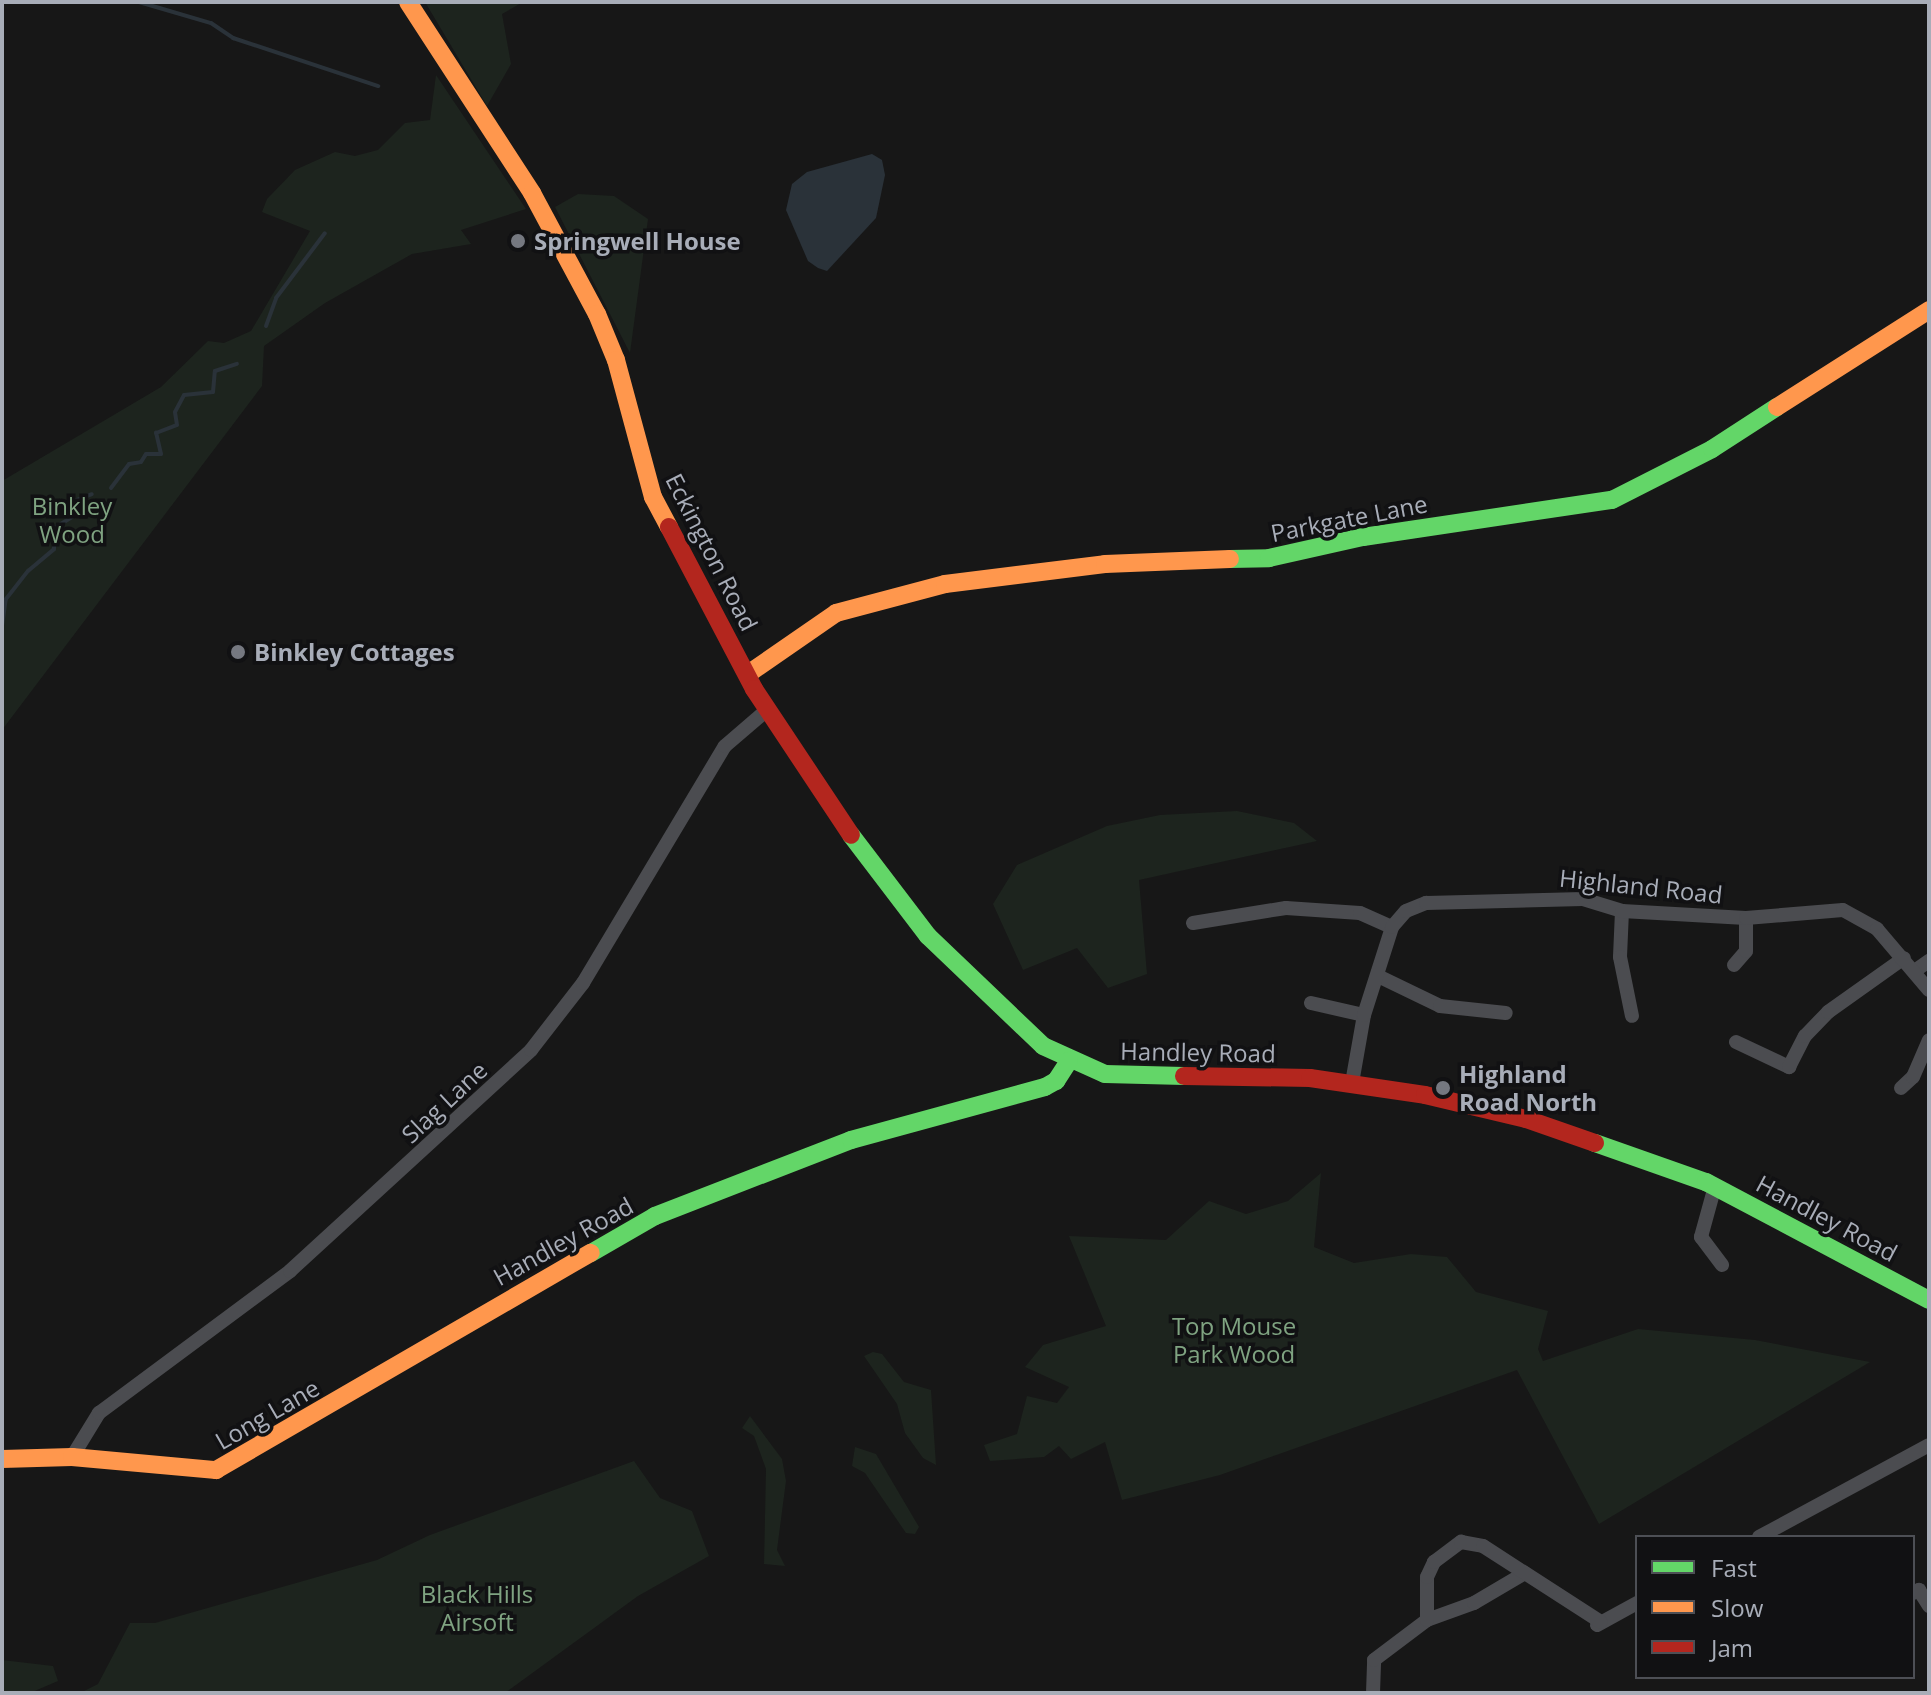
<!DOCTYPE html>
<style>
body{margin:0}
#map{position:relative;width:1931px;height:1695px;overflow:hidden;background:#171717;font-family:"Open Sans",sans-serif}
div>[style]{position:absolute}
.green>*{inset:0;background:#1d241e}
.water>*{inset:0;background:#2a3239}
.stream>*{height:4px;margin:-2px;padding:0 2px;transform-origin:2px;border-radius:2px;background:#2a3239}
.street>*{height:14px;margin:-7px;padding:0 7px;transform-origin:7px;border-radius:7px;background:#4b4c50}
.fast>*{height:18px;margin:-9px;padding:0 9px;transform-origin:9px;border-radius:9px;background:#63d668}
.slow>*{height:18px;margin:-9px;padding:0 9px;transform-origin:9px;border-radius:9px;background:#ff974d}
.jam>*{height:18px;margin:-9px;padding:0 9px;transform-origin:9px;border-radius:9px;background:#b3261e}
.dots>*{width:22px;height:22px;translate:-50% -50%;box-sizing:border-box;border:4px solid #111113;border-radius:50%}
span{translate:-50% -50%;white-space:nowrap;text-align:center;line-height:1.15;-webkit-text-stroke:7px #111113;paint-order:stroke}
.poi-label{font-size:24px;color:#a8adb8;font-weight:700}
.left{translate:0 -50%;text-align:left}
.park-label{font-size:24px;color:#7fa381}
.street-label{font-size:24px;color:#a8adb8}
.frame{position:absolute;inset:0;border:4px solid #a8adb8;pointer-events:none}
.legend{position:absolute;left:1635px;top:1535px;width:280px;height:144px;box-sizing:border-box;background:#111113;border:2px solid #4d4f55;margin:0;padding:10px 14px;list-style:none;font-size:24px;color:#a8adb8}
.legend li{display:flex;align-items:center;gap:16px;height:40px}
.legend b{width:40px;border:2px solid #4d4f55}
</style>
<div id="map">
<div class="green">
<div style="clip-path:polygon(425px 2px,523px 2px,502px 14px,511px 64px,487px 106px)"></div>
<div style="clip-path:polygon(436px 75px,526px 209px,461px 230px,471px 244px,412px 254px,325px 303px,264px 346px,262px 386px,2px 730px,2px 481px,161px 387px,208px 341px,224px 343px,251px 331px,310px 231px,262px 212px,267px 199px,295px 170px,335px 152px,355px 156px,378px 150px,405px 123px,430px 120px)"></div>
<div style="clip-path:polygon(578px 194px,614px 196px,648px 219px,630px 353px,555px 207px)"></div>
<div style="clip-path:polygon(1237px 811px,1294px 823px,1317px 841px,1139px 880px,1147px 974px,1108px 988px,1077px 948px,1023px 970px,993px 904px,1017px 865px,1107px 826px,1160px 815px)"></div>
<div style="clip-path:polygon(1321px 1173px,1314px 1247px,1354px 1263px,1411px 1254px,1447px 1257px,1476px 1292px,1548px 1311px,1538px 1349px,1543px 1361px,1638px 1329px,1755px 1340px,1870px 1362px,1599px 1524px,1517px 1370px,1220px 1475px,1122px 1500px,1105px 1442px,1071px 1459px,1059px 1446px,1044px 1457px,990px 1461px,984px 1445px,1017px 1434px,1027px 1396px,1057px 1403px,1069px 1387px,1025px 1367px,1043px 1345px,1106px 1326px,1069px 1236px,1166px 1240px,1209px 1201px,1246px 1214px,1288px 1201px)"></div>
<div style="clip-path:polygon(873px 1352px,882px 1354px,904px 1382px,931px 1390px,936px 1465px,923px 1458px,905px 1433px,897px 1404px,864px 1356px)"></div>
<div style="clip-path:polygon(750px 1416px,782px 1459px,786px 1481px,777px 1550px,785px 1566px,764px 1564px,766px 1469px,754px 1436px,742px 1428px)"></div>
<div style="clip-path:polygon(855px 1447px,876px 1454px,919px 1527px,915px 1534px,906px 1533px,865px 1473px,852px 1466px)"></div>
<div style="clip-path:polygon(634px 1461px,660px 1498px,692px 1511px,709px 1556px,638px 1596px,505px 1693px,80px 1693px,98px 1684px,130px 1623px,155px 1623px,377px 1560px,430px 1535px)"></div>
<div style="clip-path:polygon(2px 1660px,53px 1666px,58px 1681px,30px 1693px,2px 1693px)"></div>
</div>
<div class="water">
<div style="clip-path:polygon(872px 154px,882px 160px,885px 175px,876px 218px,827px 271px,818px 268px,808px 261px,786px 210px,792px 184px,807px 172px)"></div>
</div>
<div class="stream">
<div style="left:139px;top:2px;width:75px;rotate:16.3deg"></div>
<div style="left:211px;top:23px;width:27px;rotate:34deg"></div>
<div style="left:233px;top:38px;width:153px;rotate:18.3deg"></div>
<div style="left:266px;top:326px;width:30px;rotate:-70deg"></div>
<div style="left:276px;top:298px;width:81px;rotate:-53deg"></div>
<div style="left:111px;top:488px;width:30px;rotate:-53deg"></div>
<div style="left:129px;top:464px;width:12px;rotate:-9deg"></div>
<div style="left:141px;top:462px;width:9px;rotate:-58deg"></div>
<div style="left:146px;top:454px;width:15px"></div>
<div style="left:161px;top:454px;width:22px;rotate:-103deg"></div>
<div style="left:156px;top:433px;width:22px;rotate:-21deg"></div>
<div style="left:177px;top:425px;width:13px;rotate:-99deg"></div>
<div style="left:175px;top:412px;width:19px;rotate:-62deg"></div>
<div style="left:184px;top:395px;width:29px;rotate:-6deg"></div>
<div style="left:213px;top:392px;width:21px;rotate:-85deg"></div>
<div style="left:215px;top:371px;width:23px;rotate:-18deg"></div>
<div style="left:2px;top:626px;width:27px;rotate:-82deg"></div>
<div style="left:6px;top:599px;width:36px;rotate:-52deg"></div>
<div style="left:28px;top:571px;width:34px;rotate:-40deg"></div>
<div style="left:54px;top:549px;width:21px;rotate:-90deg"></div>
<div style="left:54px;top:528px;width:23px;rotate:-31deg"></div>
<div style="left:74px;top:516px;width:15px;rotate:-90deg"></div>
<div style="left:74px;top:501px;width:19px;rotate:-21deg"></div>
</div>
<div class="street">
<div style="left:1622px;top:911px;width:46px;rotate:92.5deg"></div>
<div style="left:1620px;top:957px;width:60px;rotate:78.5deg"></div>
<div style="left:1193px;top:923px;width:94px;rotate:-9.2deg"></div>
<div style="left:1286px;top:908px;width:74px;rotate:3.9deg"></div>
<div style="left:1360px;top:913px;width:35px;rotate:24deg"></div>
<div style="left:1734px;top:965px;width:18px;rotate:-49deg"></div>
<div style="left:1746px;top:951px;width:33px;rotate:-90deg"></div>
<div style="left:1916px;top:970px;width:16px;rotate:-35deg"></div>
<div style="left:1378px;top:976px;width:69px;rotate:25.8deg"></div>
<div style="left:1440px;top:1006px;width:66px;rotate:6.1deg"></div>
<div style="left:1311px;top:1003px;width:54px;rotate:12.8deg"></div>
<div style="left:1736px;top:1042px;width:59px;rotate:25.3deg"></div>
<div style="left:1789px;top:1067px;width:35px;rotate:-63deg"></div>
<div style="left:1805px;top:1036px;width:33px;rotate:-46deg"></div>
<div style="left:1828px;top:1012px;width:93px;rotate:-35.4deg"></div>
<div style="left:1352px;top:1083px;width:69px;rotate:-80deg"></div>
<div style="left:1364px;top:1015px;width:92px;rotate:-72.3deg"></div>
<div style="left:1392px;top:927px;width:21px;rotate:-49deg"></div>
<div style="left:1406px;top:911px;width:22px;rotate:-22deg"></div>
<div style="left:1426px;top:903px;width:157px;rotate:-1.5deg"></div>
<div style="left:1583px;top:899px;width:41px;rotate:17.1deg"></div>
<div style="left:1622px;top:911px;width:124px;rotate:3.2deg"></div>
<div style="left:1746px;top:918px;width:97px;rotate:-4.7deg"></div>
<div style="left:1843px;top:910px;width:39px;rotate:29deg"></div>
<div style="left:1877px;top:929px;width:80px;rotate:49.6deg"></div>
<div style="left:1901px;top:1088px;width:16px;rotate:-43deg"></div>
<div style="left:1913px;top:1077px;width:40px;rotate:-66.6deg"></div>
<div style="left:1715px;top:1186px;width:53px;rotate:105.4deg"></div>
<div style="left:1701px;top:1237px;width:35px;rotate:53deg"></div>
<div style="left:72px;top:1457px;width:52px;rotate:-58.5deg"></div>
<div style="left:99px;top:1413px;width:238px;rotate:-36.6deg"></div>
<div style="left:290px;top:1271px;width:327px;rotate:-42.5deg"></div>
<div style="left:531px;top:1050px;width:85px;rotate:-52.2deg"></div>
<div style="left:583px;top:983px;width:276px;rotate:-59.1deg"></div>
<div style="left:725px;top:746px;width:57px;rotate:-40.7deg"></div>
<div style="left:1759px;top:1537px;width:193px;rotate:-28.4deg"></div>
<div style="left:1913px;top:1593px;width:7px;rotate:-27deg"></div>
<div style="left:1919px;top:1590px;width:19px;rotate:58deg"></div>
<div style="left:1427px;top:1620px;width:50px;rotate:-19.9deg"></div>
<div style="left:1474px;top:1603px;width:59px;rotate:-30.5deg"></div>
<div style="left:1597px;top:1625px;width:46px;rotate:-28.8deg"></div>
<div style="left:1373px;top:1693px;width:33px;rotate:-88deg"></div>
<div style="left:1374px;top:1660px;width:66px;rotate:-37deg"></div>
<div style="left:1427px;top:1620px;width:43px;rotate:-90deg"></div>
<div style="left:1427px;top:1577px;width:17px;rotate:-65deg"></div>
<div style="left:1434px;top:1562px;width:34px;rotate:-37deg"></div>
<div style="left:1461px;top:1542px;width:22px;rotate:10deg"></div>
<div style="left:1483px;top:1546px;width:140px;rotate:32.8deg"></div>
</div>
<div class="fast">
<div style="left:1230px;top:559px;width:39px;rotate:-1deg"></div>
<div style="left:1269px;top:558px;width:96px;rotate:-12.6deg"></div>
<div style="left:1363px;top:537px;width:252px;rotate:-8.5deg"></div>
<div style="left:1612px;top:500px;width:112px;rotate:-27deg"></div>
<div style="left:1712px;top:449px;width:77px;rotate:-32.9deg"></div>
<div style="left:851px;top:835px;width:127px;rotate:52.7deg"></div>
<div style="left:928px;top:936px;width:159px;rotate:43.7deg"></div>
<div style="left:1043px;top:1046px;width:68px;rotate:24.3deg"></div>
<div style="left:1105px;top:1074px;width:79px;rotate:1.5deg"></div>
<div style="left:1595px;top:1143px;width:118px;rotate:19.4deg"></div>
<div style="left:1706px;top:1182px;width:252px;rotate:27.9deg"></div>
<div style="left:591px;top:1253px;width:74px;rotate:-30deg"></div>
<div style="left:655px;top:1216px;width:210px;rotate:-21.2deg"></div>
<div style="left:851px;top:1140px;width:201px;rotate:-15.3deg"></div>
<div style="left:1045px;top:1087px;width:13px;rotate:-29deg"></div>
<div style="left:1056px;top:1081px;width:24px;rotate:-57deg"></div>
</div>
<div class="slow">
<div style="left:408px;top:2px;width:228px;rotate:57deg"></div>
<div style="left:532px;top:193px;width:137px;rotate:61.8deg"></div>
<div style="left:597px;top:314px;width:50px;rotate:67.6deg"></div>
<div style="left:616px;top:360px;width:142px;rotate:74.9deg"></div>
<div style="left:653px;top:497px;width:34px;rotate:62deg"></div>
<div style="left:1777px;top:407px;width:180px;rotate:-32.5deg"></div>
<div style="left:748px;top:674px;width:107px;rotate:-34.7deg"></div>
<div style="left:836px;top:613px;width:113px;rotate:-14.9deg"></div>
<div style="left:945px;top:584px;width:161px;rotate:-7.1deg"></div>
<div style="left:1105px;top:564px;width:125px;rotate:-2.3deg"></div>
<div style="left:2px;top:1459px;width:70px;rotate:-1.6deg"></div>
<div style="left:72px;top:1457px;width:145px;rotate:5.2deg"></div>
<div style="left:216px;top:1470px;width:433px;rotate:-30.1deg"></div>
</div>
<div class="jam">
<div style="left:669px;top:527px;width:183px;rotate:62.3deg"></div>
<div style="left:754px;top:689px;width:175px;rotate:56.4deg"></div>
<div style="left:1184px;top:1076px;width:126px;rotate:0.9deg"></div>
<div style="left:1310px;top:1078px;width:116px;rotate:8.4deg"></div>
<div style="left:1425px;top:1095px;width:104px;rotate:13.4deg"></div>
<div style="left:1526px;top:1119px;width:73px;rotate:19.2deg"></div>
</div>
<div class="dots">
<div style="left:518px;top:241px;background:#757880"></div>
<div style="left:238px;top:652px;background:#757880"></div>
<div style="left:1443px;top:1088px;background:#757880"></div>
</div>
<div class="poi-label">
<span class="left" style="left:534px;top:241px">Springwell House</span>
<span class="left" style="left:254px;top:652px">Binkley Cottages</span>
<span class="left" style="left:1459px;top:1088px">Highland<br>Road North</span>
</div>
<div class="park-label">
<span style="left:72px;top:520px">Binkley<br>Wood</span>
<span style="left:1234px;top:1340px">Top Mouse<br>Park Wood</span>
<span style="left:477px;top:1608px">Black Hills<br>Airsoft</span>
</div>
<div class="street-label">
<span style="left:1349px;top:518px;rotate:-11deg">Parkgate Lane</span>
<span style="left:712px;top:552px;rotate:63deg">Eckington Road</span>
<span style="left:1641px;top:886px;rotate:6deg">Highland Road</span>
<span style="left:1198px;top:1052px;rotate:1deg">Handley Road</span>
<span style="left:444px;top:1102px;rotate:-43deg">Slag Lane</span>
<span style="left:1827px;top:1218px;rotate:28deg">Handley Road</span>
<span style="left:563px;top:1241px;rotate:-29deg">Handley Road</span>
<span style="left:267px;top:1414px;rotate:-30deg">Long Lane</span>
</div>
<div class="frame"></div>
<ul class="legend">
<li><b style="height:10px;background:#63d668"></b>Fast</li>
<li><b style="height:10px;background:#ff974d"></b>Slow</li>
<li><b style="height:10px;background:#b3261e"></b>Jam</li>
</ul>
</div>
